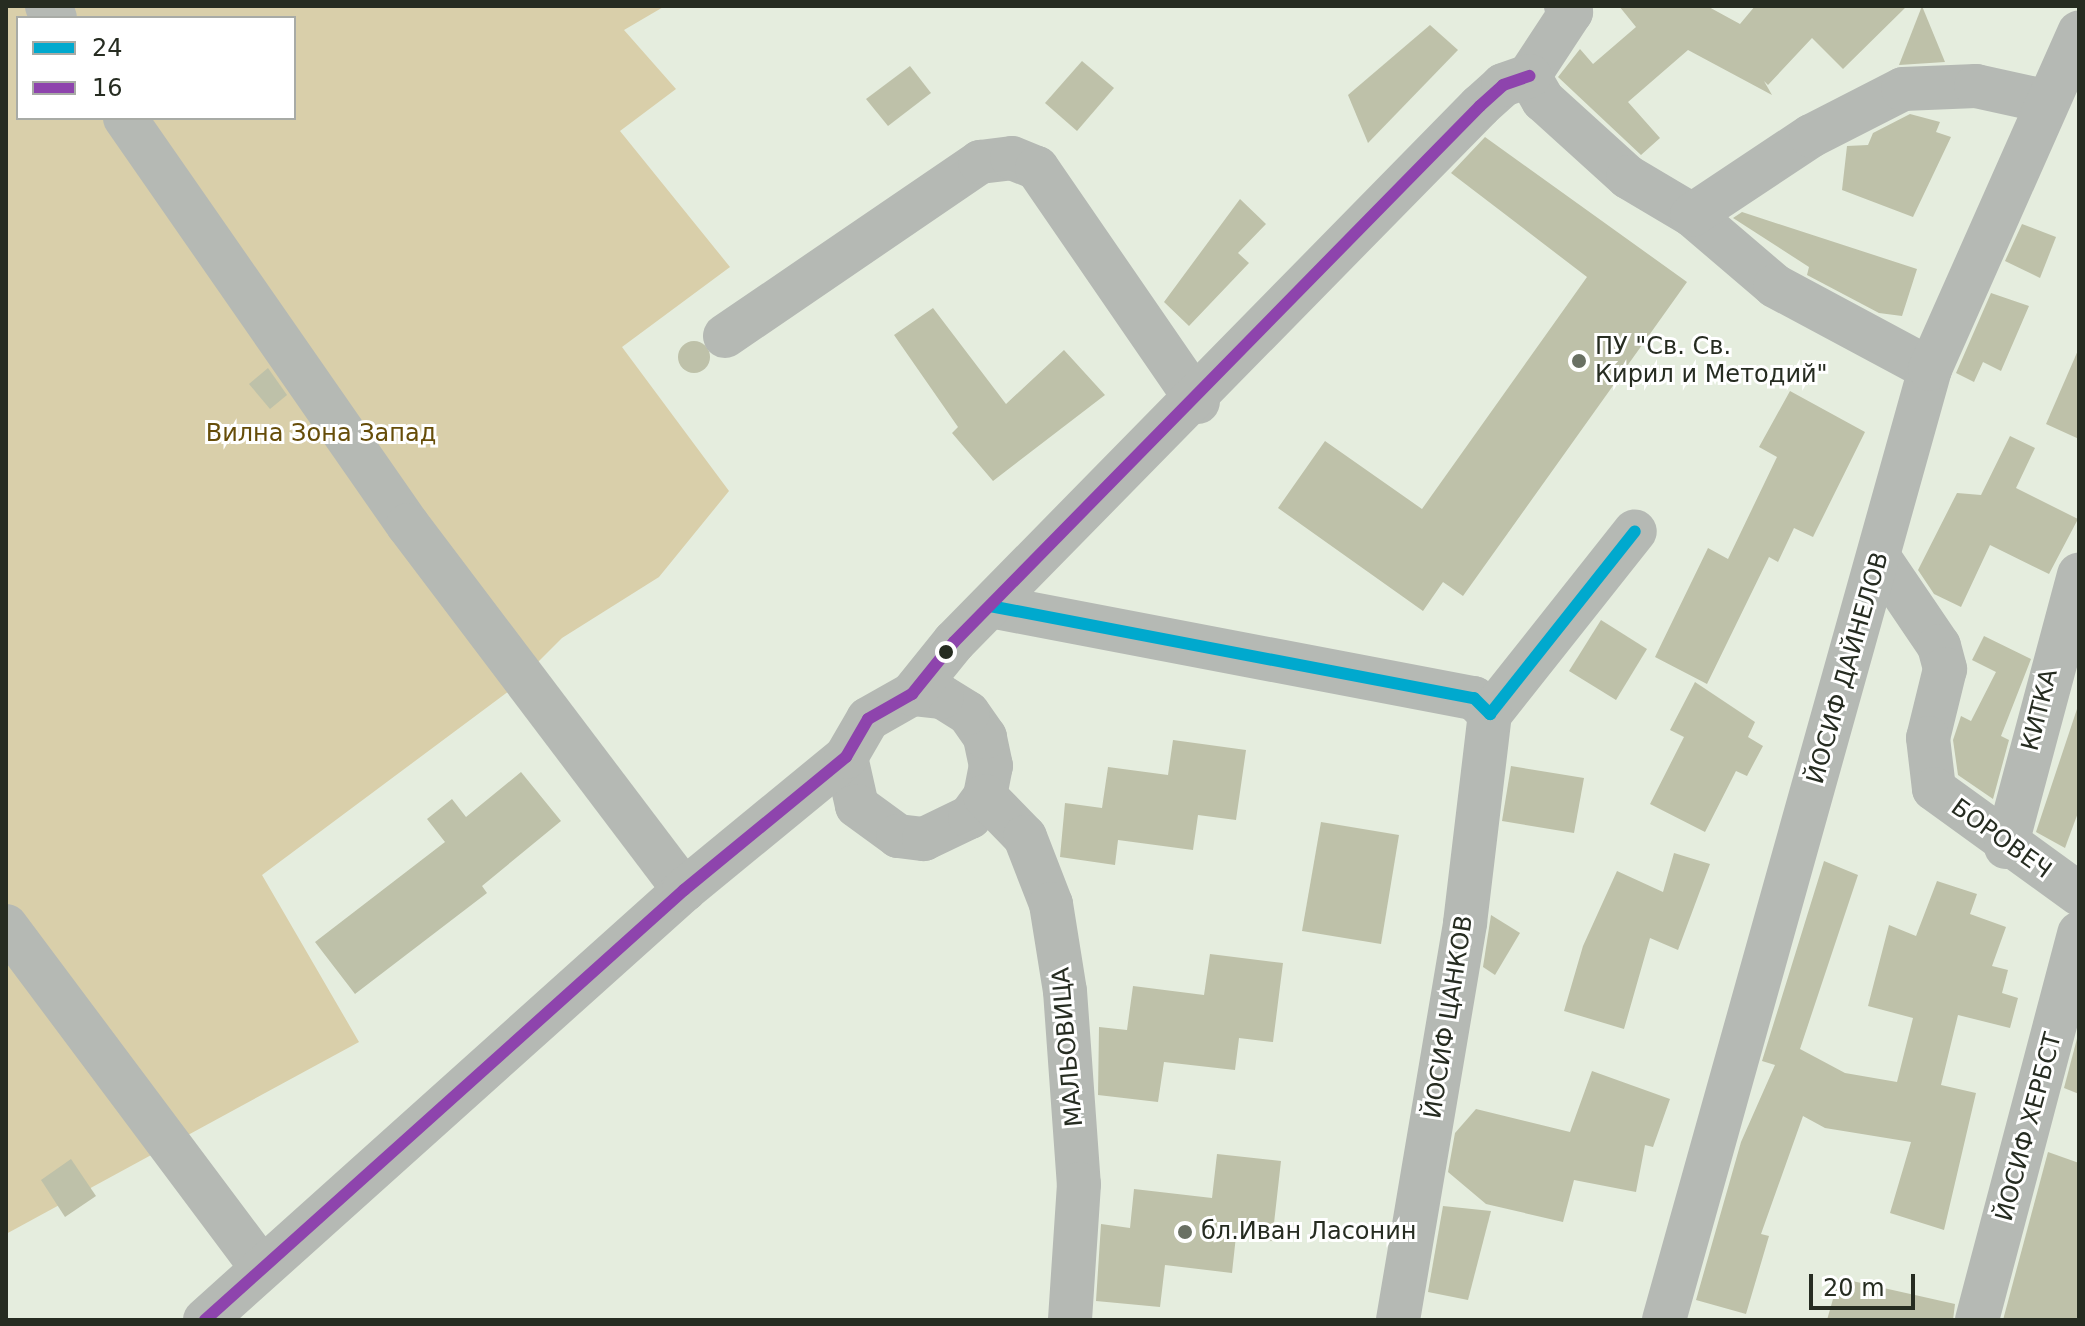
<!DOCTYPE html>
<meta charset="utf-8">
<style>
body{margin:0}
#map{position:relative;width:2085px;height:1326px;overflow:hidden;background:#e5edde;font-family:"DejaVu Sans",sans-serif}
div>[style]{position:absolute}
.green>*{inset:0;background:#d9cfaa}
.building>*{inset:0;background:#bec1a9}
.round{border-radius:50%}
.minor>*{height:44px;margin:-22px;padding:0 22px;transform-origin:22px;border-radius:22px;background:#b5b9b4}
.bus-1>*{height:12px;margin:-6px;padding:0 6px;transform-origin:6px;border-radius:6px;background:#00a9ce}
.bus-2>*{height:12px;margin:-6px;padding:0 6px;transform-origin:6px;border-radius:6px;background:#8e44ad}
.dots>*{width:22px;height:22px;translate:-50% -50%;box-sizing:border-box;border:4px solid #fff;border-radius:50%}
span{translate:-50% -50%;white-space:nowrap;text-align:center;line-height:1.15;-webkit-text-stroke:6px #fff;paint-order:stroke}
.poi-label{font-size:24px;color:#262c21}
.left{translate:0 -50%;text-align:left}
.park-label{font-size:24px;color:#664d09}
.street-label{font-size:24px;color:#262c21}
.frame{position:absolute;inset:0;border:8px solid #262c21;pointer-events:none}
.legend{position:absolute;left:16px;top:16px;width:280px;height:104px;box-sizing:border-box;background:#fff;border:2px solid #a8aba6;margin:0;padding:10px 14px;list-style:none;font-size:24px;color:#262c21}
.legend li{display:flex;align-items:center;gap:16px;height:40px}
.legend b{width:40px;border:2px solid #a8aba6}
.scale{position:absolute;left:1809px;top:1274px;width:106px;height:36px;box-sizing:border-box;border:4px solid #262c21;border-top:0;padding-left:10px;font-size:24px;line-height:28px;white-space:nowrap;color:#262c21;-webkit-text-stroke:6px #fff;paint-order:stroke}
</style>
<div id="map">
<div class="green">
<div style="clip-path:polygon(evenodd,6px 6px,665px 6px,624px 30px,676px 89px,620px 131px,730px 267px,622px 347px,729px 491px,659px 577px,562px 638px,509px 691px,262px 875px,359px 1042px,6px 1234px,6px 6px,18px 18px,294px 18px,294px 118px,18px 118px,18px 18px)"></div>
</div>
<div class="building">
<div style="clip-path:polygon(1619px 6px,1707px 6px,1740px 24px,1755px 6px,1907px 6px,1843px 69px,1812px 38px,1768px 85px,1764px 81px,1772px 95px,1688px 50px,1628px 102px,1660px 138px,1641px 155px,1558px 77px,1580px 49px,1593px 64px,1636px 27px)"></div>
<div style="clip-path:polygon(1922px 6px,1945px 62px,1899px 65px)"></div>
<div style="clip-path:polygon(1430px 25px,1458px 50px,1368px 143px,1348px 95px)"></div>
<div style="clip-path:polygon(1082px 61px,1114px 88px,1077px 131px,1045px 103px)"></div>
<div style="clip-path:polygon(910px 66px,931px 93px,888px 126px,866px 99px)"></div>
<div style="clip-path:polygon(1910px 114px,1940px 122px,1936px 132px,1951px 137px,1913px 217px,1842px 190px,1847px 146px,1868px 145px,1873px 133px)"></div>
<div style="clip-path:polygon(1485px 137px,1687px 282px,1463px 596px,1443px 582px,1423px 611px,1278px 508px,1325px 441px,1422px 509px,1587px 277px,1451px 173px)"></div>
<div style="clip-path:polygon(1240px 199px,1266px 224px,1238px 253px,1249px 263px,1189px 326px,1164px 302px)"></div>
<div style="clip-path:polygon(1742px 212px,1917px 269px,1902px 316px,1879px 313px,1807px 275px,1809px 267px,1733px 218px)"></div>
<div style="clip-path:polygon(2022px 224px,2056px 237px,2040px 278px,2005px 261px)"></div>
<div style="clip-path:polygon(1991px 293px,2029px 306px,2001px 371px,1983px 362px,1974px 382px,1956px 373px)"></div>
<div style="clip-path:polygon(933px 308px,1006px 404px,1064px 350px,1105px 395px,993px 481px,952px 433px,958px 427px,894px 335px)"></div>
<div class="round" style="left:678px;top:341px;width:32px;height:32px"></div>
<div style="clip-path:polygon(2079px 348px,2079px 439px,2046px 424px)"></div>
<div style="clip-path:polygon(268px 368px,287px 395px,270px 409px,249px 384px)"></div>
<div style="clip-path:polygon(1790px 391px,1865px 432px,1813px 537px,1794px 528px,1778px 562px,1769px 557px,1707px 684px,1655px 657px,1708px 548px,1728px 559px,1777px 457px,1759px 447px)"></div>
<div style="clip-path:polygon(2010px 436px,2035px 448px,2016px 488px,2078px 519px,2049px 574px,1990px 545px,1961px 607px,1934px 594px,1918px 570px,1957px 493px,1981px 495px)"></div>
<div style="clip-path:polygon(1601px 620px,1647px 649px,1616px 700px,1569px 671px)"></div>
<div style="clip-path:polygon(1984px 636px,2031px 659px,2001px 736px,2009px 740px,1993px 799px,1958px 775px,1953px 740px,1961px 716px,1971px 721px,1996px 672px,1972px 660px)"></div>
<div style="clip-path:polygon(1695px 682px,1755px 722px,1748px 737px,1763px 746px,1747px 776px,1736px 771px,1705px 832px,1650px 804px,1684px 737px,1670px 730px)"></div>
<div style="clip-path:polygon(2078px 706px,2079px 810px,2065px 848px,2036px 832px)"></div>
<div style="clip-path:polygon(1173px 740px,1246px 750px,1236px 820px,1198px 815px,1193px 850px,1118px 840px,1115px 865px,1060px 857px,1065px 803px,1102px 808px,1108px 767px,1168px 775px)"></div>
<div style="clip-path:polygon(1511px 766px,1584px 778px,1574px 833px,1502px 821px)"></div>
<div style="clip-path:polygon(521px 772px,561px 821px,482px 886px,487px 893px,355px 994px,315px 942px,445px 842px,427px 819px,452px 799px,466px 817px)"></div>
<div style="clip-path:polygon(1321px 822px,1399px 835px,1381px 944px,1302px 931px)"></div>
<div style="clip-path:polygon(1674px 853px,1710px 864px,1678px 950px,1650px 938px,1624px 1029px,1564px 1011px,1583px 946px,1617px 871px,1663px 892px)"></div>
<div style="clip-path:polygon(1824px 861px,1858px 875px,1800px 1049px,1845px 1073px,1897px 1082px,1913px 1018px,1868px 1006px,1889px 925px,1916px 936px,1937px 881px,1977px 894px,1970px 914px,2006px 927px,1992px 966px,2008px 970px,2002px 993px,2018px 998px,2010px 1028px,1958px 1015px,1941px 1085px,1976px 1093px,1944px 1230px,1890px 1213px,1911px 1142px,1825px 1128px,1803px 1116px,1761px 1234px,1769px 1236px,1746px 1314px,1696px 1300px,1741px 1142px,1775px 1065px,1762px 1061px)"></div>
<div style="clip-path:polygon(1491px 915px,1520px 933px,1495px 975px,1483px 967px)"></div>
<div style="clip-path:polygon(1210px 954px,1283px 963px,1273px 1042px,1239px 1038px,1235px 1070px,1164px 1062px,1158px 1102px,1098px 1095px,1099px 1027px,1127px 1030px,1133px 986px,1204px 995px)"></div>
<div style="clip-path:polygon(2079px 1031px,2079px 1094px,2064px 1088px)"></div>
<div style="clip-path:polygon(1592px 1071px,1670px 1099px,1653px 1147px,1645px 1145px,1636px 1192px,1574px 1180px,1563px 1222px,1486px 1204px,1448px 1172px,1455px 1133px,1476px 1109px,1570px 1132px)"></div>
<div style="clip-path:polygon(2048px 1152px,2079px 1163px,2079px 1320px,2003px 1320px)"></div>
<div style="clip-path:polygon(1217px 1154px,1281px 1161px,1272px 1241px,1236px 1236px,1232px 1273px,1165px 1265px,1160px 1307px,1096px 1301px,1101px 1224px,1130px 1228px,1134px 1189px,1212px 1198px)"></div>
<div style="clip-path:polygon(71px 1159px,96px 1196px,65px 1217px,41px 1180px)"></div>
<div style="clip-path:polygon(1443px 1206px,1491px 1211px,1468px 1300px,1428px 1292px)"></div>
<div style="clip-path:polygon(1839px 1278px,1955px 1304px,1953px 1320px,1827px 1320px)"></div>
</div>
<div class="minor">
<div style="left:47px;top:6px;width:14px;rotate:56deg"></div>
<div style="left:1566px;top:6px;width:8px;rotate:50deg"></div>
<div style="left:1571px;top:12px;width:77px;rotate:123.3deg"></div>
<div style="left:1529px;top:76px;width:28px;rotate:60deg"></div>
<div style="left:1543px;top:100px;width:115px;rotate:42.2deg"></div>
<div style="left:1628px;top:177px;width:74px;rotate:30.7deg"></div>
<div style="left:1692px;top:215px;width:109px;rotate:40.5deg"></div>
<div style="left:1775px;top:286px;width:176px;rotate:28.2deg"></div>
<div style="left:125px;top:118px;width:496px;rotate:55.2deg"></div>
<div style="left:408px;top:525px;width:458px;rotate:52.9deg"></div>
<div style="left:1692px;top:215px;width:143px;rotate:-33.6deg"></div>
<div style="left:1811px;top:136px;width:103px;rotate:-27.1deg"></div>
<div style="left:1903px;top:89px;width:73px;rotate:-2.4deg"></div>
<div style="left:1976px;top:86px;width:71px;rotate:12.3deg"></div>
<div style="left:725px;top:336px;width:309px;rotate:-34.3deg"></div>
<div style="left:980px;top:162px;width:32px;rotate:-7deg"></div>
<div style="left:1012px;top:158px;width:27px;rotate:22deg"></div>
<div style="left:1037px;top:168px;width:284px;rotate:55.5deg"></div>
<div style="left:1880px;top:559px;width:105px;rotate:55.9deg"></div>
<div style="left:1939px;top:646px;width:24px;rotate:75deg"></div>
<div style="left:1945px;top:669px;width:71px;rotate:103.8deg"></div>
<div style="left:1928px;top:738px;width:51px;rotate:83.3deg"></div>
<div style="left:1934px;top:789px;width:179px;rotate:35.9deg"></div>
<div style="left:990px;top:606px;width:493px;rotate:10.8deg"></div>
<div style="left:1474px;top:698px;width:23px;rotate:45deg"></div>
<div style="left:1490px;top:714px;width:233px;rotate:-51.6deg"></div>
<div style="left:846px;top:757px;width:50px;rotate:77.3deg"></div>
<div style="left:857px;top:806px;width:51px;rotate:36.2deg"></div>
<div style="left:898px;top:836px;width:26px;rotate:7deg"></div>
<div style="left:924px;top:839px;width:51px;rotate:-25.6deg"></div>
<div style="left:970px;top:817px;width:26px;rotate:-54deg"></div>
<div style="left:985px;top:796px;width:31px;rotate:-79deg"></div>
<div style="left:991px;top:766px;width:30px;rotate:-102deg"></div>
<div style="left:985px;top:737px;width:29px;rotate:-125deg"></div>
<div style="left:968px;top:713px;width:31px;rotate:-148deg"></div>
<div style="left:942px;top:697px;width:30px;rotate:-174deg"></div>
<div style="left:985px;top:796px;width:57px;rotate:45.7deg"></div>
<div style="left:1025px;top:837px;width:72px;rotate:68.8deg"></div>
<div style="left:1051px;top:904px;width:88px;rotate:80.9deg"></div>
<div style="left:1065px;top:991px;width:194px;rotate:85.9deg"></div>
<div style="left:1079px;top:1184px;width:136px;rotate:93.8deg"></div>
<div style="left:2006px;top:847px;width:282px;rotate:-75deg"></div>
<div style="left:6px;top:926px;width:427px;rotate:53.2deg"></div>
<div style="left:205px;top:1320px;width:644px;rotate:-41.91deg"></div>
<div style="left:684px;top:890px;width:210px;rotate:-39.4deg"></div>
<div style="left:846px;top:757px;width:44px;rotate:-59.9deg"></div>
<div style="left:868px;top:719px;width:51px;rotate:-29.6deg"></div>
<div style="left:912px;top:694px;width:67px;rotate:-51.1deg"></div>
<div style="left:954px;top:642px;width:751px;rotate:-45.54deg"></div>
<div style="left:1480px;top:106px;width:31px;rotate:-42deg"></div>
<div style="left:1503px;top:85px;width:28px;rotate:-19deg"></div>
<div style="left:1398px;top:1320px;width:403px;rotate:-80.4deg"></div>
<div style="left:1465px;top:923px;width:210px;rotate:-83.2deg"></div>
<div style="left:1664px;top:1320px;width:988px;rotate:-74.37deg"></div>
<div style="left:1930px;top:369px;width:368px;rotate:-66.1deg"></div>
<div style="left:1977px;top:1320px;width:400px;rotate:-75.2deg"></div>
</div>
<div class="bus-1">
<div style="left:990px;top:606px;width:493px;rotate:10.8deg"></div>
<div style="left:1474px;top:698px;width:23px;rotate:45deg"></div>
<div style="left:1490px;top:714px;width:233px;rotate:-51.6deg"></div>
</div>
<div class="bus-2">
<div style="left:205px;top:1320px;width:644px;rotate:-41.91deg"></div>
<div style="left:684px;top:890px;width:210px;rotate:-39.4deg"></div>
<div style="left:846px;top:757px;width:44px;rotate:-59.9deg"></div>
<div style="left:868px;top:719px;width:51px;rotate:-29.6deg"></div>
<div style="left:912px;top:694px;width:67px;rotate:-51.1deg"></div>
<div style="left:954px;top:642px;width:751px;rotate:-45.54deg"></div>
<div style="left:1480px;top:106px;width:31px;rotate:-42deg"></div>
<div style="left:1503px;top:85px;width:28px;rotate:-19deg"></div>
</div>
<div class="dots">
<div style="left:1579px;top:361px;background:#697063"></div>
<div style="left:946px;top:652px;background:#262c21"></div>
<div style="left:1185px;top:1232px;background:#697063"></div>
</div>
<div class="poi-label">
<span class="left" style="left:1595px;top:361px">ПУ "Св. Св.<br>Кирил и Методий"</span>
<span class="left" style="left:1201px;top:1232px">бл.Иван Ласонин</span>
</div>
<div class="park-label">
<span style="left:321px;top:434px">Вилна Зона Запад</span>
</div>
<div class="street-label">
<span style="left:1848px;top:668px;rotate:-74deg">ЙОСИФ ДАЙНЕЛОВ</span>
<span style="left:2040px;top:710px;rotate:-76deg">КИТКА</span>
<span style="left:2001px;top:839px;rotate:36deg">БОРОВЕЧ</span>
<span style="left:1449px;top:1017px;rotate:-81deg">ЙОСИФ ЦАНКОВ</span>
<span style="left:1068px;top:1047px;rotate:-95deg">МАЛЬОВИЦА</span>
<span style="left:2029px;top:1127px;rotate:-75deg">ЙОСИФ ХЕРБСТ</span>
</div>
<div class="frame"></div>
<ul class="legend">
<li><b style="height:10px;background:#00a9ce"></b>24</li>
<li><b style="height:10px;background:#8e44ad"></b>16</li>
</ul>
<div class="scale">20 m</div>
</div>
